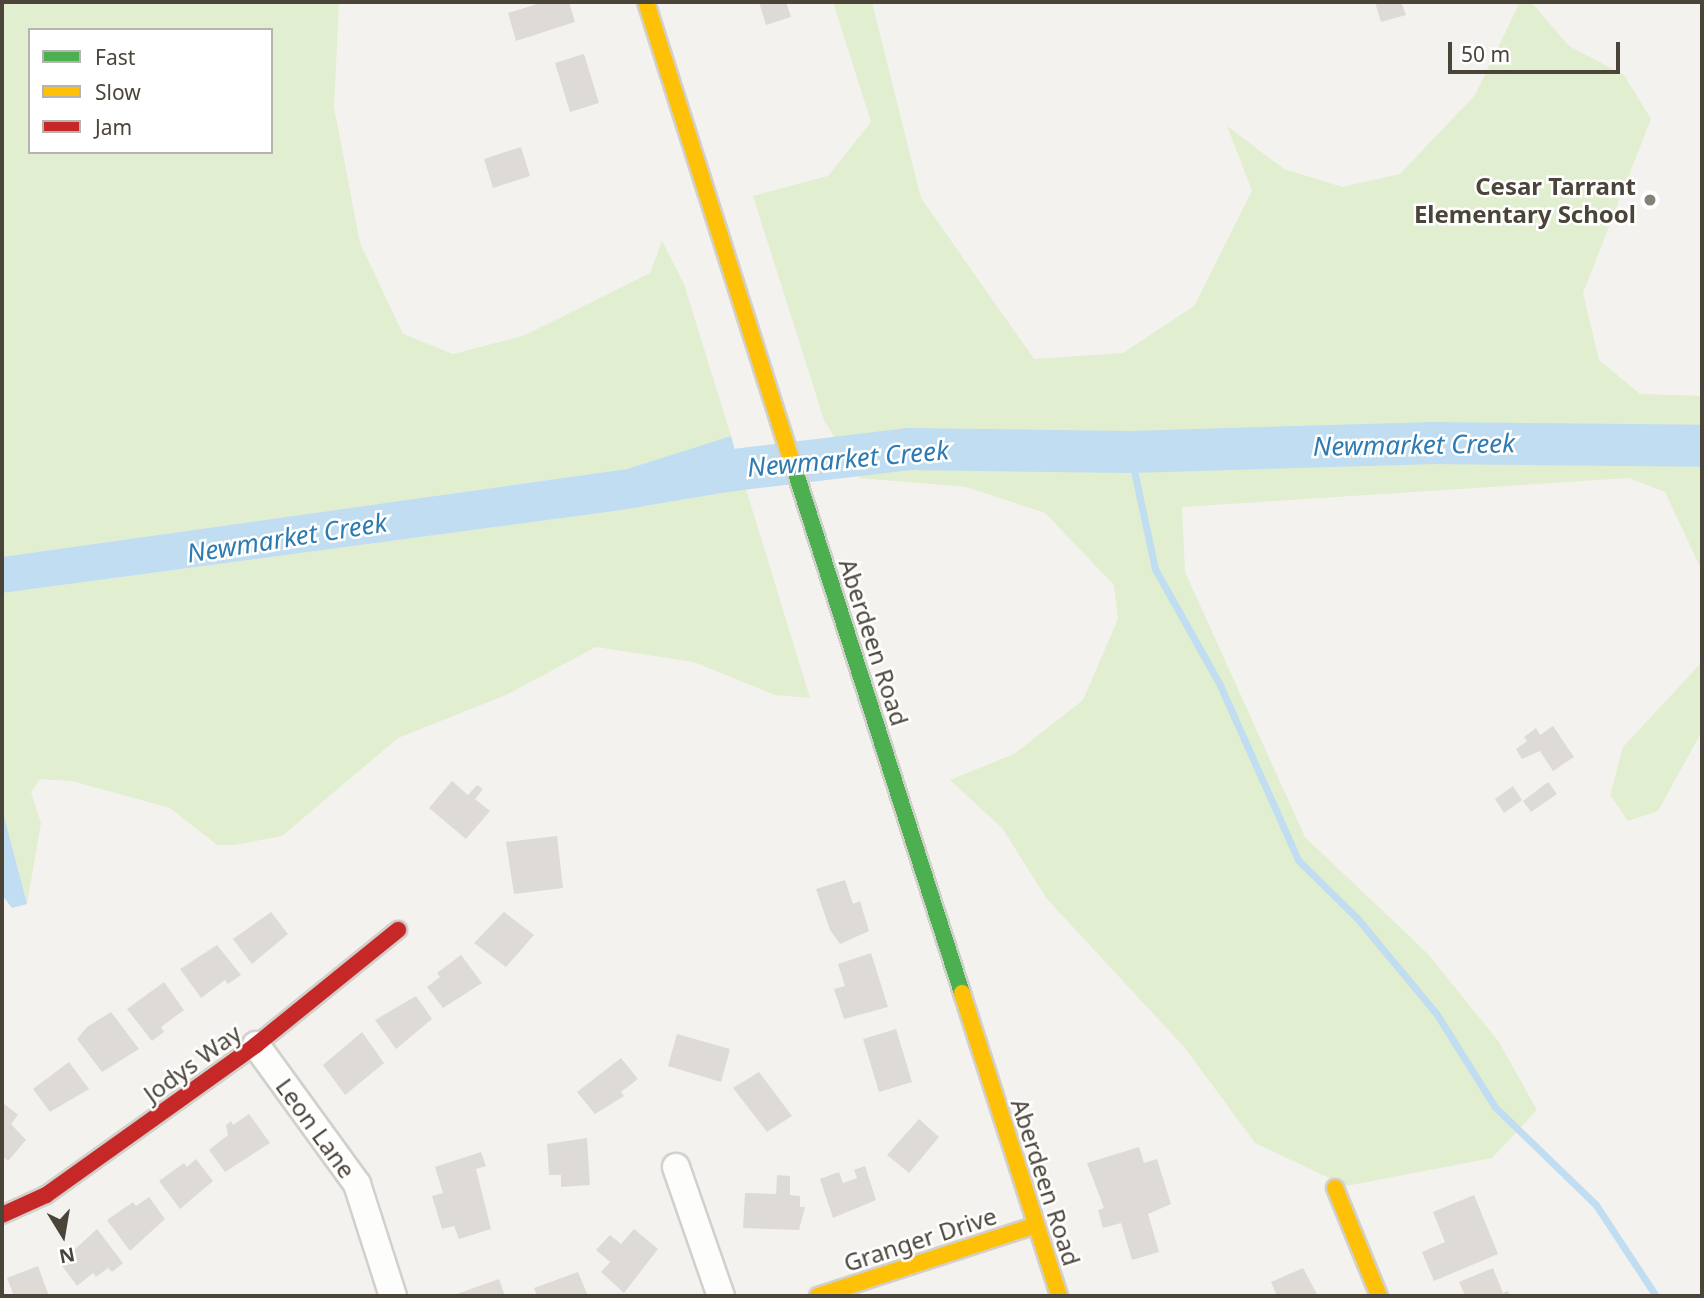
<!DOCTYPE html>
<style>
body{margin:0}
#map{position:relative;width:1704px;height:1298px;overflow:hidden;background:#f4f2ee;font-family:"Noto Sans",sans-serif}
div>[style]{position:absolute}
.green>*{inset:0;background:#e1eecf}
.water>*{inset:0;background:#c0ddf1}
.stream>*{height:7px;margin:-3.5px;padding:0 3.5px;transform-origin:3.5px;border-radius:3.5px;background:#c0ddf1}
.river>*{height:42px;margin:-21px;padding:0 21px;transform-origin:21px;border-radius:21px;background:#c0ddf1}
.building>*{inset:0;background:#dedbd6}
.roads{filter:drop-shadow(2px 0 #d2d0cb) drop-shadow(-2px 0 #d2d0cb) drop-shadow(0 2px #d2d0cb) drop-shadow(0 -2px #d2d0cb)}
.street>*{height:26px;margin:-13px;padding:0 13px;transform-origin:13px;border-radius:13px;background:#fdfdfc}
.fast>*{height:16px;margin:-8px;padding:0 8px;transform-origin:8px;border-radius:8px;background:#4caf50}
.slow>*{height:16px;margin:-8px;padding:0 8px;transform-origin:8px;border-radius:8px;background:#ffc107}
.jam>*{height:16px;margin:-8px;padding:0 8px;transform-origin:8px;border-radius:8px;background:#c62828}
.dots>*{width:19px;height:19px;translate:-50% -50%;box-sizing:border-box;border:4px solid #fff;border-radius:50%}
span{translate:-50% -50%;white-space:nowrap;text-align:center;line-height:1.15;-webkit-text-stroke:5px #fff;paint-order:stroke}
.poi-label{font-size:24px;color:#4b4439;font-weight:700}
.right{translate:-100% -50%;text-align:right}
.street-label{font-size:24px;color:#4b4439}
.water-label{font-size:26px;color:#2e7ab2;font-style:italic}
.frame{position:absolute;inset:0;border:4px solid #4b4439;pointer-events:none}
.legend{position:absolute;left:28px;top:28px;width:245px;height:126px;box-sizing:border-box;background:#fff;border:2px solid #b7b4b0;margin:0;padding:9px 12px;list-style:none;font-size:21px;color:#4b4439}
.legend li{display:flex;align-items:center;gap:14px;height:35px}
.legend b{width:35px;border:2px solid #b7b4b0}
.north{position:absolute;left:28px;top:1200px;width:70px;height:70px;-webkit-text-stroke:5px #fff;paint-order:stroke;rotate:169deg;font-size:19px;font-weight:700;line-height:28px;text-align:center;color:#4b4439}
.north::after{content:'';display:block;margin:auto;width:24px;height:32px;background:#4b4439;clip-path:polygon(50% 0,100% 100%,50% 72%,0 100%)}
.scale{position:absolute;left:1448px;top:42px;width:172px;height:32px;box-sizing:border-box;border:4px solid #4b4439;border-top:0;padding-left:9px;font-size:21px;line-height:24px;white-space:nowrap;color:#4b4439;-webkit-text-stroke:5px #fff;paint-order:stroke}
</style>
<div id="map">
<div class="green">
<div style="clip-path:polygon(evenodd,2px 2px,339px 2px,334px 107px,360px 243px,403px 334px,453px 354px,523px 336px,650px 273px,662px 241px,684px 284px,731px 436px,627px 469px,2px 557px,2px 2px,30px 30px,271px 30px,271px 152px,30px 152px,30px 30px)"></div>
<div style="clip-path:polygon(833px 2px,872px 2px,921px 198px,1034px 359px,1123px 353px,1194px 306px,1252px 191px,1227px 126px,1284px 169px,1342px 187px,1400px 174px,1475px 95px,1520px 2px,1531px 2px,1569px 46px,1624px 75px,1651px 119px,1583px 293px,1599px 360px,1640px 394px,1702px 396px,1702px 571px,1665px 492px,1629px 478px,1182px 507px,1185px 572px,1305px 837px,1428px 954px,1499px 1042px,1537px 1110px,1492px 1158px,1346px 1186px,1255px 1143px,1185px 1048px,1047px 899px,1002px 828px,950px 780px,1014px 754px,1083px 700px,1118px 619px,1114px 585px,1045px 513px,966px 487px,859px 478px,824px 420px,753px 196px,828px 176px,871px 122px)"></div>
<div style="clip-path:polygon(746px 489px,810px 698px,775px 695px,694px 662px,596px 647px,506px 695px,398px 738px,282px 836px,234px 845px,217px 845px,170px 808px,72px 781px,40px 779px,31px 792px,41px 823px,27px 904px,2px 808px,2px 593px,615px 511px)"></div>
<div style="clip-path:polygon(1702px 662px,1702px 731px,1658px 811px,1628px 821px,1610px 795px,1623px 747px)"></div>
</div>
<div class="water">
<div style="clip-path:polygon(731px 436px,746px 489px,615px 511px,2px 593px,2px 557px,627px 469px)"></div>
<div style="clip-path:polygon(2px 808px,27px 904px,12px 908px,2px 895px)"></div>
</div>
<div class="stream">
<div style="left:1130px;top:452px;width:120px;rotate:77.9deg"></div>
<div style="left:1155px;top:569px;width:131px;rotate:60.7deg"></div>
<div style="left:1219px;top:683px;width:194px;rotate:65.9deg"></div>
<div style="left:1298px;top:860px;width:83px;rotate:44.5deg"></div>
<div style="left:1357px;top:918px;width:124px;rotate:50.3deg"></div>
<div style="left:1436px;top:1013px;width:111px;rotate:57.9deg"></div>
<div style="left:1495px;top:1107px;width:141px;rotate:44.1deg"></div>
<div style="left:1596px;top:1205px;width:109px;rotate:56.6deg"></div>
</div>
<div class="river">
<div style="left:683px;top:476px;width:227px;rotate:-6.8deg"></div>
<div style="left:908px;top:449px;width:222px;rotate:0.8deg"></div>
<div style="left:1130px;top:452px;width:298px;rotate:-1.7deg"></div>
<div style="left:1428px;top:443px;width:274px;rotate:0.6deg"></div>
</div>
<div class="building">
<div style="clip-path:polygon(544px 2px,569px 2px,575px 22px,516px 41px,508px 13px)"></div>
<div style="clip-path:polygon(759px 2px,786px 2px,791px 17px,766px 25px)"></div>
<div style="clip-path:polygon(1375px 2px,1401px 2px,1406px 15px,1381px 22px)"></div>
<div style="clip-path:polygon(584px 54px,599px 103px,570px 112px,555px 63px)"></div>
<div style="clip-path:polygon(521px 147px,530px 176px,493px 188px,484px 159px)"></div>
<div style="clip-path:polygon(1553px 726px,1574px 757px,1553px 771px,1540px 751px,1522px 759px,1516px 749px,1527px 741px,1524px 737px,1536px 728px,1540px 735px)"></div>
<div style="clip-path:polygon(452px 781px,468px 795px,477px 785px,483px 789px,475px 799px,490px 811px,466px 839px,429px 808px)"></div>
<div style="clip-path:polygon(1548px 782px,1557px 794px,1531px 812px,1523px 801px)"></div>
<div style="clip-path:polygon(1513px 786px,1522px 800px,1504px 813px,1495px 799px)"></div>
<div style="clip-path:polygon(557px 836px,563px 888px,514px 894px,506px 842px)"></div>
<div style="clip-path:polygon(845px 880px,853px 904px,860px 901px,869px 931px,840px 944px,830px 930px,816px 889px)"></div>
<div style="clip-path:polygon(271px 912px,288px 934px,252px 964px,233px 939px)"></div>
<div style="clip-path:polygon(504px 912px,534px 935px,506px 967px,474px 943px)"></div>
<div style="clip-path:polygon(217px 945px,241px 975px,228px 984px,225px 980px,201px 998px,180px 969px)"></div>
<div style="clip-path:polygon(871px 953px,888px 1007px,844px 1019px,834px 989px,845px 986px,838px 964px)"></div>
<div style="clip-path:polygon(461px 955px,482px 983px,443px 1008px,427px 987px,440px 977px,437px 973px)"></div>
<div style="clip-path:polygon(164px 982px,184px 1010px,161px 1027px,164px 1032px,152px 1041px,127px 1009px)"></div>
<div style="clip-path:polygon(416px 996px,432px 1019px,396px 1049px,375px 1020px)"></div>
<div style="clip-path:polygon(111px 1012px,139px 1049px,102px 1072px,77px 1039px,87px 1027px)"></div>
<div style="clip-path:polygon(896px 1029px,912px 1082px,879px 1092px,863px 1039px)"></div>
<div style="clip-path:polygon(362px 1032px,384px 1063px,345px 1095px,323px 1065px)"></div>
<div style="clip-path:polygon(677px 1034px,730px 1049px,721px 1082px,668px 1066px)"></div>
<div style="clip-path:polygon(621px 1058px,638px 1079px,621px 1092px,624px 1096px,595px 1114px,577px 1092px)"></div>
<div style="clip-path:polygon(69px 1062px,89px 1089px,50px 1112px,33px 1089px)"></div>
<div style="clip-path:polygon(759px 1072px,792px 1116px,767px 1132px,733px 1088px)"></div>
<div style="clip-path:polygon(2px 1102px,18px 1115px,11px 1124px,26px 1140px,8px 1161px,2px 1156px)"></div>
<div style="clip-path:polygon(249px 1114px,270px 1143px,225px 1172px,209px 1150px,228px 1135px,226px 1125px,231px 1121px,233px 1125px)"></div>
<div style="clip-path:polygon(919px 1119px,939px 1137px,909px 1173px,887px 1155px)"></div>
<div style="clip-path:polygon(587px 1138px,590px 1185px,561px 1187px,561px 1175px,549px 1175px,547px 1144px)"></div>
<div style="clip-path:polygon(1139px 1147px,1144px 1163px,1157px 1159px,1171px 1204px,1148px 1214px,1159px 1252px,1132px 1260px,1121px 1223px,1103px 1228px,1098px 1210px,1104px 1208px,1087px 1163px)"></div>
<div style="clip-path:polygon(481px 1152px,486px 1166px,476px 1169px,491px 1229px,459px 1239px,454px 1226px,442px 1229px,432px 1196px,443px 1193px,435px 1167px)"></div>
<div style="clip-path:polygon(196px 1159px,213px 1181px,180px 1209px,159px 1181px,184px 1163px,187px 1167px)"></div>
<div style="clip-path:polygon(865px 1166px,876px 1200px,833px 1218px,820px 1179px,839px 1172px,843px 1183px,857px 1178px,854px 1170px)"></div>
<div style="clip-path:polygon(777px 1175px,790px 1176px,790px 1195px,800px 1196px,800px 1207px,805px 1207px,799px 1230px,743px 1228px,745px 1193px,776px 1194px)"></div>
<div style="clip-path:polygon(1474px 1195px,1498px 1254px,1434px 1281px,1422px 1252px,1445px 1242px,1433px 1212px)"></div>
<div style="clip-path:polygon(149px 1197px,165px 1219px,130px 1251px,107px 1220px,133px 1202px,136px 1206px)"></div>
<div style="clip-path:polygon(97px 1229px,123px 1263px,112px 1272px,108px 1268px,96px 1277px,93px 1273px,77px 1286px,60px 1263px)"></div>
<div style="clip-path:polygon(634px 1229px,658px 1249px,624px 1293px,601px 1272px,610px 1262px,596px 1250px,610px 1235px,621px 1244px)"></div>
<div style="clip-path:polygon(38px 1266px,49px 1296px,14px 1296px,7px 1278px)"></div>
<div style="clip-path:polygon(1303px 1268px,1318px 1296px,1277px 1296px,1271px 1282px)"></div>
<div style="clip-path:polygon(1493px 1268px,1503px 1293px,1508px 1291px,1510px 1296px,1465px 1296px,1459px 1282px)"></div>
<div style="clip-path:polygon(578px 1272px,588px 1296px,537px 1296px,534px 1288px)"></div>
<div style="clip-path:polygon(499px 1279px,505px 1296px,451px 1296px)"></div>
</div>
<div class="roads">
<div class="street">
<div style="left:256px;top:1045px;width:172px;rotate:54deg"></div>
<div style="left:357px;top:1184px;width:118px;rotate:72.2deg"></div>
<div style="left:676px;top:1167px;width:137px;rotate:70.8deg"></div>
</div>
<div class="fast">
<div style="left:792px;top:461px;width:559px;rotate:72.28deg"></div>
</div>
<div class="slow">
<div style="left:646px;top:2px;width:482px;rotate:72.4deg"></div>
<div style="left:962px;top:993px;width:318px;rotate:72.2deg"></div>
<div style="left:1335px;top:1188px;width:117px;rotate:67.8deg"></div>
<div style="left:818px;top:1296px;width:229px;rotate:-18deg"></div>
</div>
<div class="jam">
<div style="left:2px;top:1215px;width:48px;rotate:-24.4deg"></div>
<div style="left:46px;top:1195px;width:258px;rotate:-35.5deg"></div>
<div style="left:256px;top:1045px;width:183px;rotate:-39deg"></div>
</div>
</div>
<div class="dots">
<div style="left:1650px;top:200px;background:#868178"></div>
</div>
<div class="poi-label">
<span class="right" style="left:1636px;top:200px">Cesar Tarrant<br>Elementary School</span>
</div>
<div class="street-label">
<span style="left:874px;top:642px;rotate:72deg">Aberdeen Road</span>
<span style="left:192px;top:1063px;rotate:-36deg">Jodys Way</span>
<span style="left:316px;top:1128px;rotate:54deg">Leon Lane</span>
<span style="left:1046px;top:1182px;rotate:72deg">Aberdeen Road</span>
<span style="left:920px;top:1239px;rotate:-18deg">Granger Drive</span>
</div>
<div class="water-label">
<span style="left:1414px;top:445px;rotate:-1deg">Newmarket Creek</span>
<span style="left:848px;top:459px;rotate:-5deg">Newmarket Creek</span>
<span style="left:287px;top:538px;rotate:-9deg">Newmarket Creek</span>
</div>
<div class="frame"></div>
<ul class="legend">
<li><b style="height:9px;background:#4caf50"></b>Fast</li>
<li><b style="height:9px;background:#ffc107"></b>Slow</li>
<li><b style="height:9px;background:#c62828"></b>Jam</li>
</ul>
<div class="north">N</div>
<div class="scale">50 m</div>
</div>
